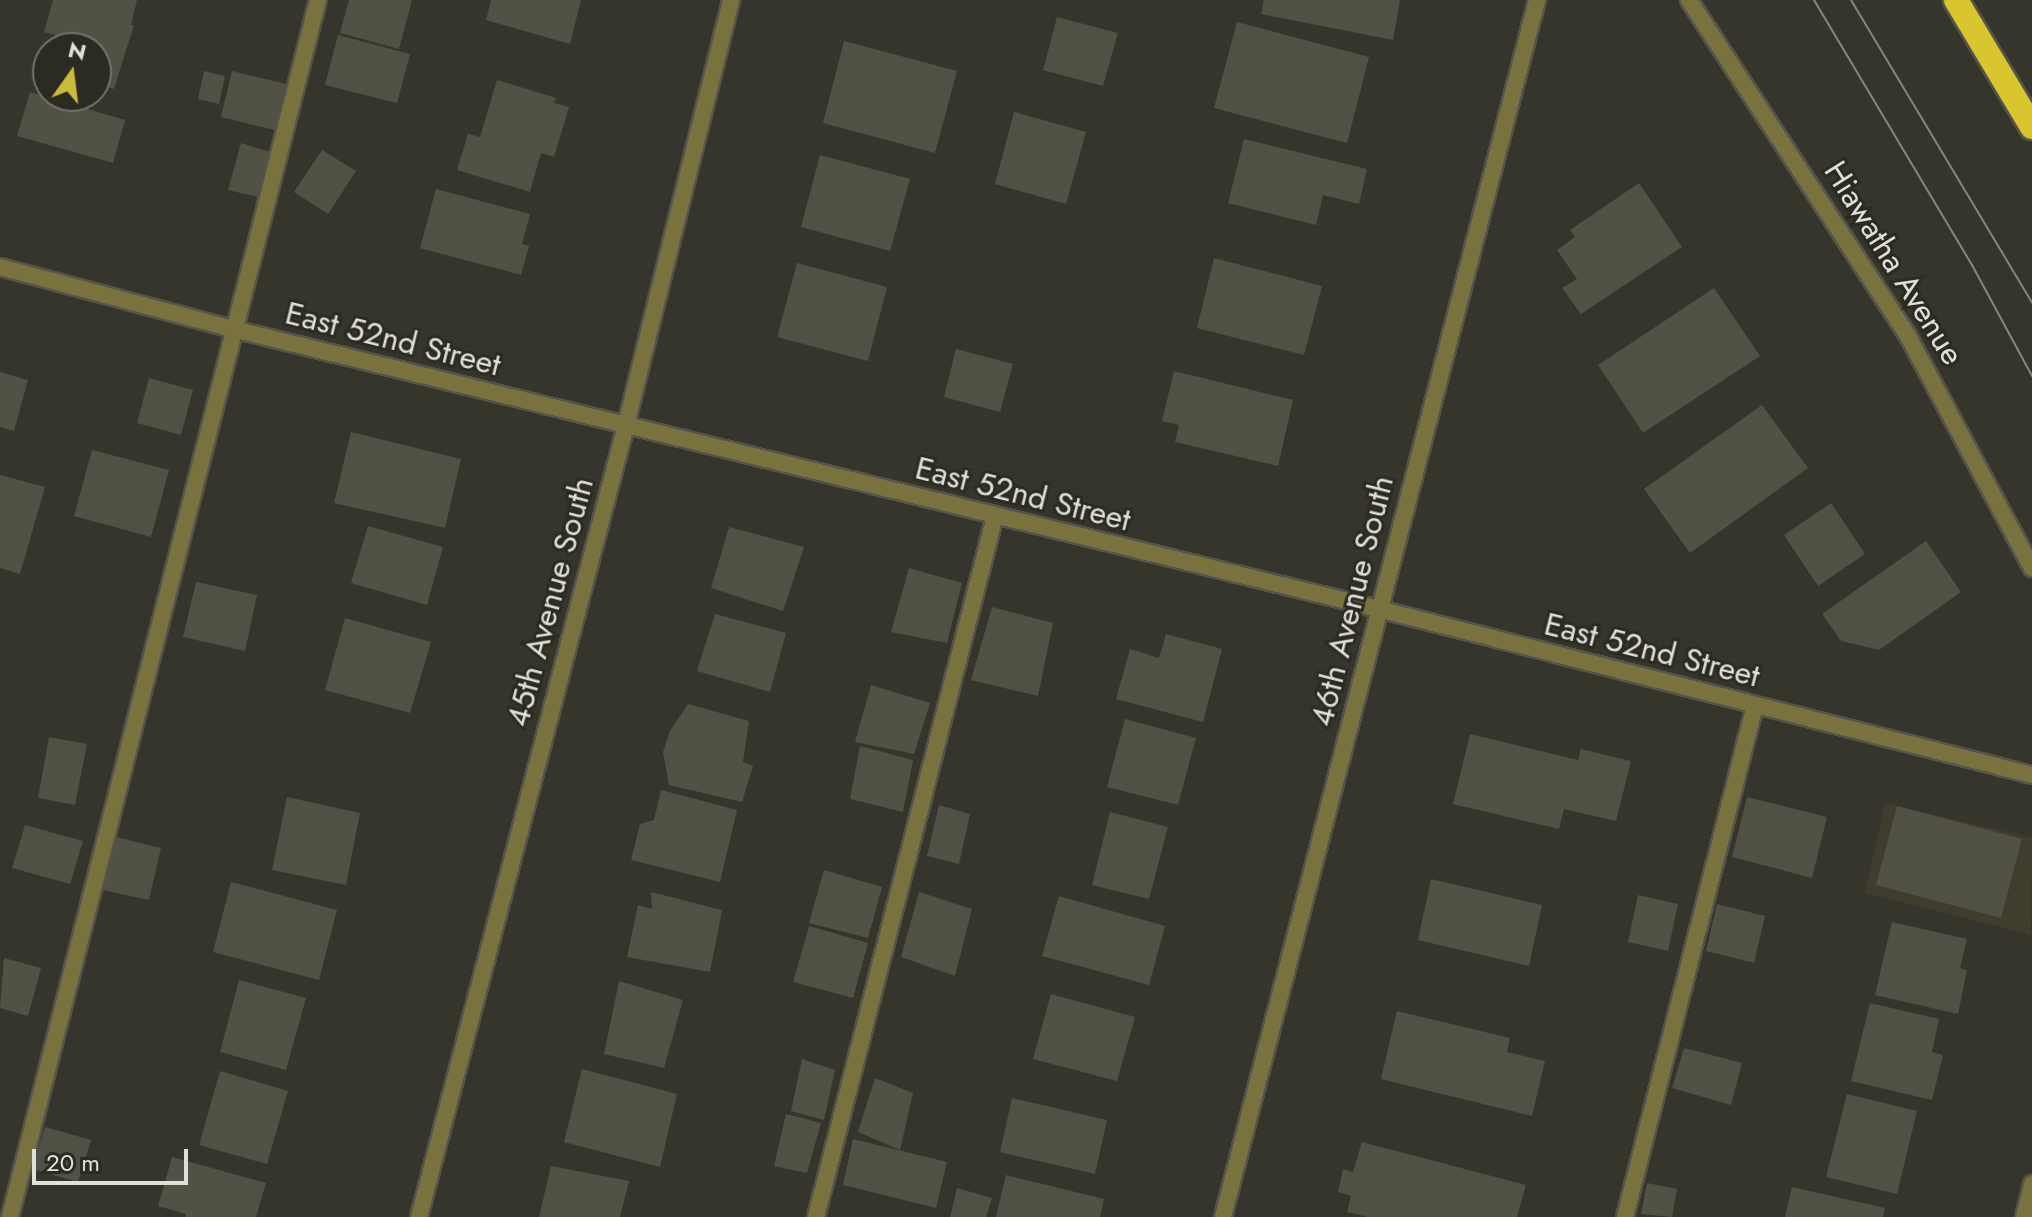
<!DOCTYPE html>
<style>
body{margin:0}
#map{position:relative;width:2032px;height:1217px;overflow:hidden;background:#36352b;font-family:Jost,sans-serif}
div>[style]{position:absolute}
.built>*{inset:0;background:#3f3d2d}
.building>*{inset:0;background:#525146}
.roads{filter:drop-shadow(2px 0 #55544a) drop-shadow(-2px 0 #55544a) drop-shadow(0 2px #55544a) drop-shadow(0 -2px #55544a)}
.lane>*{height:16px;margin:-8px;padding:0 8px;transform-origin:8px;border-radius:8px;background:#79723f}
.street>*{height:16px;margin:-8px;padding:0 8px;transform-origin:8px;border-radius:8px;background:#79723f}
.highway>*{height:24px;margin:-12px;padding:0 12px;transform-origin:12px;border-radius:12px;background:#d9c62e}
.tram>*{height:2px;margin:-1px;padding:0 1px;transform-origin:1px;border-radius:1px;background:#87867d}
span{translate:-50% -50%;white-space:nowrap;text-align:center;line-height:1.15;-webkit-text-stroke:6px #2c2b21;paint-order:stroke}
.street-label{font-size:32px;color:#e0dfd8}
.north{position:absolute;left:32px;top:32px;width:80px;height:80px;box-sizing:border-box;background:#2c2b21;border:2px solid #74736a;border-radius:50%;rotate:14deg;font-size:22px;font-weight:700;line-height:32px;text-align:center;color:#e0dfd8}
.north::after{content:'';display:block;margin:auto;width:28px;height:36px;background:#cbba39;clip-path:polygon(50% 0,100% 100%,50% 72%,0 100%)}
.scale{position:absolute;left:32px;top:1149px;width:156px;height:36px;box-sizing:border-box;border:4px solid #e0dfd8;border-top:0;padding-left:10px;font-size:24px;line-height:28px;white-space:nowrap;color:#e0dfd8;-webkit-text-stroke:6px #2c2b21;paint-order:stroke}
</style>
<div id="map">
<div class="built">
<div style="clip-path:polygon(1885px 803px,2032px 838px,2031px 935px,1865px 893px)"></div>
</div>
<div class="building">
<div style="clip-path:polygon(53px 0,137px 0,131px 25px,134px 25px,114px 89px,96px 84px,96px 48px,78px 48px,80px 41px,44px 32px)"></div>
<div style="clip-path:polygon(349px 0,412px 0,399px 49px,340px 33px)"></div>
<div style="clip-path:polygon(491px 0,581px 0,570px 44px,486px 20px)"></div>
<div style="clip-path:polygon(1264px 0,1400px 0,1393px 40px,1261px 14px)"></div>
<div style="clip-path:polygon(1057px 17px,1118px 33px,1103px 86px,1043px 70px)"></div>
<div style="clip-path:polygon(1237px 22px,1369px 57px,1347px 143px,1214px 108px)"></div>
<div style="clip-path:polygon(338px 35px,410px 54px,397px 103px,325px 85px)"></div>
<div style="clip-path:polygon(844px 41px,957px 71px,935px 153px,823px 123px)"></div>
<div style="clip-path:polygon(204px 71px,225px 76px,219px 104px,198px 99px)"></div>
<div style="clip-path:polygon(232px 71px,286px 84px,275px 130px,221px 117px)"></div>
<div style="clip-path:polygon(497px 80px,556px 98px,554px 103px,569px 107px,554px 157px,541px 153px,530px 192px,457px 170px,468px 134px,480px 137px)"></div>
<div style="clip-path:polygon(30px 92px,125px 120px,113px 163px,17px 136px)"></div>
<div style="clip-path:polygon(1014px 112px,1086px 132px,1066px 204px,995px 184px)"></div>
<div style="clip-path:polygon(1244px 139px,1367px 169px,1359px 204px,1323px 195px,1316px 225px,1228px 203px)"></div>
<div style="clip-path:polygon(241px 143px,270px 152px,258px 197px,228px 190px)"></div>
<div style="clip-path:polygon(322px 150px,356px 171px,328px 214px,294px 192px)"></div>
<div style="clip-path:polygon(820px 155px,910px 179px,890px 251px,801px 227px)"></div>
<div style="clip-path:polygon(1639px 183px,1682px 247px,1581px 314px,1562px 288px,1577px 279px,1557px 250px,1575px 237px,1570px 230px)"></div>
<div style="clip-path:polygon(436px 189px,530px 214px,522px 244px,529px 246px,521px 275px,420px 248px)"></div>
<div style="clip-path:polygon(1214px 258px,1322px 286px,1304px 355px,1197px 328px)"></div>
<div style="clip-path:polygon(797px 263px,887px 287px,868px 361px,777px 337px)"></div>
<div style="clip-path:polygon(1714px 288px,1760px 356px,1643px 433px,1598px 365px)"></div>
<div style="clip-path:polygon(956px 349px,1013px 364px,1000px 412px,944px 397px)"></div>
<div style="clip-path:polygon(1174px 371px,1293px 400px,1278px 466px,1175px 442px,1179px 425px,1162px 421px)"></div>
<div style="clip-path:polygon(0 372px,28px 380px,14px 431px,0 427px)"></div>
<div style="clip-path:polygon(149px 378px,193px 390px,181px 435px,137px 423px)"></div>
<div style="clip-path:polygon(1762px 405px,1808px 468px,1690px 553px,1644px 489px)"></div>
<div style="clip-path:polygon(351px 432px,461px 459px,445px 528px,334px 503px)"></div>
<div style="clip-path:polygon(92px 450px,169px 470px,151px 537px,74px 516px)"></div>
<div style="clip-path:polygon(0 475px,45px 487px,20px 574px,0 568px)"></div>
<div style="clip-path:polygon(1831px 503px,1865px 554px,1818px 586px,1784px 535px)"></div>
<div style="clip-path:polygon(368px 526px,443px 547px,427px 605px,351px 583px)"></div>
<div style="clip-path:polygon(729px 527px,804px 547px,783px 611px,711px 588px)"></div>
<div style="clip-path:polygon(1926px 541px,1961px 592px,1879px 650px,1841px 641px,1822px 614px)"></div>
<div style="clip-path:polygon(909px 568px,962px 583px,947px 643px,891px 632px)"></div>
<div style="clip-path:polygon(196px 582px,257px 595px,245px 651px,183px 637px)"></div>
<div style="clip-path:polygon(992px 607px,1053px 623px,1038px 696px,971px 680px)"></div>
<div style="clip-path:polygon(715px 614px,786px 633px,770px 692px,697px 671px)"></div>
<div style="clip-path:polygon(345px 618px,431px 642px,410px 713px,325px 690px)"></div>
<div style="clip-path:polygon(1166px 634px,1222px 649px,1203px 722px,1116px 699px,1130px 649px,1159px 658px)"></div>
<div style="clip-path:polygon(871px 685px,930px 703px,914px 754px,855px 742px)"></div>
<div style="clip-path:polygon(688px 704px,749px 721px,743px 762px,753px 766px,742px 802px,669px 785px,663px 752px,670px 731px)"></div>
<div style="clip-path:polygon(1125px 719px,1196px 738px,1178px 805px,1107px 787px)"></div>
<div style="clip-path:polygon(1470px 734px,1578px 760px,1581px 749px,1631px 761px,1616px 821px,1564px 809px,1559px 829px,1453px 804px)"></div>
<div style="clip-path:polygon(49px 737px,87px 744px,75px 805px,38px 798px)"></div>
<div style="clip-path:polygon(860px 746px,913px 760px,903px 812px,850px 799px)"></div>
<div style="clip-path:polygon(661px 790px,737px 810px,720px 882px,631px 860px,640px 824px,654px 820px)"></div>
<div style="clip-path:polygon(287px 797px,360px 813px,346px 885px,272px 870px)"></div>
<div style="clip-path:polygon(1747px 797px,1827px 817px,1812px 878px,1732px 857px)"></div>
<div style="clip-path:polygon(939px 805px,970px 814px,959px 864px,927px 856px)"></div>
<div style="clip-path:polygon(1897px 806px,2022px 839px,2001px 918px,1876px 885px)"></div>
<div style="clip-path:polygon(1110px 812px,1168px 827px,1149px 899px,1092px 885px)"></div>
<div style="clip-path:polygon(25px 825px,83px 841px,70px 884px,12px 868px)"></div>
<div style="clip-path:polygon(116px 837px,161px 848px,149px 900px,103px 890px)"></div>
<div style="clip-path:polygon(824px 870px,882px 887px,868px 938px,809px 923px)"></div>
<div style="clip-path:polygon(1431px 879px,1542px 905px,1529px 966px,1418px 940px)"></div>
<div style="clip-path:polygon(231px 882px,337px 910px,319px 980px,213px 952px)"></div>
<div style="clip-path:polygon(651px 892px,722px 910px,710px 972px,627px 957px,638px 905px,652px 909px)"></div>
<div style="clip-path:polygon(919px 892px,972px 909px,955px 976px,901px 957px)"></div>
<div style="clip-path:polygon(1638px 895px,1678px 904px,1668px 951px,1628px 942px)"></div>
<div style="clip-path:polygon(1059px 896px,1165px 926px,1149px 985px,1042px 956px)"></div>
<div style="clip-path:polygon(1717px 904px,1765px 916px,1754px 963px,1706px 951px)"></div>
<div style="clip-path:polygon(1892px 922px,1967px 939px,1960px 968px,1967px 970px,1958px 1014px,1875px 995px)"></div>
<div style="clip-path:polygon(809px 926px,868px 943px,853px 998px,793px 982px)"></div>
<div style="clip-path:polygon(4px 958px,41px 968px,28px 1016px,0 1008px)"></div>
<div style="clip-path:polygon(239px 980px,306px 998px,286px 1070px,220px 1052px)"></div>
<div style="clip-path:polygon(619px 981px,683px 1000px,664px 1068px,604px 1054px)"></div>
<div style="clip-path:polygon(1051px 994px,1135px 1017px,1117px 1081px,1033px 1059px)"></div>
<div style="clip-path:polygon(1870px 1003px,1939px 1019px,1932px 1052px,1943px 1055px,1932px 1100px,1851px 1081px)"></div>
<div style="clip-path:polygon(1397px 1011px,1510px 1038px,1507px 1052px,1545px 1061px,1532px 1116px,1381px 1079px)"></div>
<div style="clip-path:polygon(1684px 1048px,1742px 1063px,1731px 1105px,1672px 1088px)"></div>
<div style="clip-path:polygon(802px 1059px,835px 1070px,824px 1120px,791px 1111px)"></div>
<div style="clip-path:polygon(582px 1069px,677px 1094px,660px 1167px,564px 1142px)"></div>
<div style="clip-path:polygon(220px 1071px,288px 1091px,267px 1164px,199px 1145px)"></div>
<div style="clip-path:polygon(875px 1078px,913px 1093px,900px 1150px,858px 1132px)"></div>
<div style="clip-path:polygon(1847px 1094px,1917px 1111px,1897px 1194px,1826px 1177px)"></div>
<div style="clip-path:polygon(1012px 1098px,1107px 1120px,1095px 1174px,1000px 1152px)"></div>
<div style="clip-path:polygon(786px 1114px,821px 1123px,807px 1173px,774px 1166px)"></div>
<div style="clip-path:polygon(45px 1127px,91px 1140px,78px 1182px,32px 1169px)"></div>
<div style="clip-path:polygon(853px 1139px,947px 1162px,936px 1208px,843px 1185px)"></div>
<div style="clip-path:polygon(1362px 1142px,1526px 1185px,1517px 1217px,1368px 1217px,1347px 1212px,1351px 1196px,1338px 1192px,1343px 1169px,1353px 1172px)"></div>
<div style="clip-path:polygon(172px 1157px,266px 1183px,256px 1217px,185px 1217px,186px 1214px,158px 1206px)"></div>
<div style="clip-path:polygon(551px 1166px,629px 1181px,620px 1217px,539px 1217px)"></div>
<div style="clip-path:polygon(1006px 1175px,1104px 1199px,1100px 1217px,996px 1217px)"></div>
<div style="clip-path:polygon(1647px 1183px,1677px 1189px,1672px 1217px,1641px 1214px)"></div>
<div style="clip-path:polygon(1792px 1187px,1885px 1208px,1883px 1217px,1785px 1217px)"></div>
<div style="clip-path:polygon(957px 1188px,992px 1198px,986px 1217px,950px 1217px)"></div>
</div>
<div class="roads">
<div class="lane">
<div style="left:10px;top:1217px;width:1255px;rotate:-75.8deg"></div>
<div style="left:816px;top:1217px;width:723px;rotate:-75.68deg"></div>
<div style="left:1625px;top:1217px;width:528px;rotate:-75.75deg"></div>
</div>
<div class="street">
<div style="left:1689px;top:0;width:401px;rotate:56.9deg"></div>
<div style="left:1908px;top:336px;width:263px;rotate:61.9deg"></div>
<div style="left:0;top:267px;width:241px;rotate:14.9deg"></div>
<div style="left:233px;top:329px;width:1134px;rotate:13.72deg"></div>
<div style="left:1335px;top:598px;width:719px;rotate:14.25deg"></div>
<div style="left:419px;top:1217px;width:819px;rotate:-75.35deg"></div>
<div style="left:626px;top:425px;width:438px;rotate:-76.1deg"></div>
<div style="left:1223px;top:1217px;width:1257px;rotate:-75.53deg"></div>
<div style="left:2024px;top:1217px;width:34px;rotate:-76deg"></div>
</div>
<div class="highway">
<div style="left:1956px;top:0;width:148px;rotate:59.1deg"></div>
</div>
</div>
<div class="tram">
<div style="left:1814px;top:0;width:309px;rotate:59.2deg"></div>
<div style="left:1972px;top:265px;width:126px;rotate:61.6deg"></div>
<div style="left:1851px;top:0;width:353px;rotate:59.1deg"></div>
</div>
<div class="street-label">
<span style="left:1894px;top:263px;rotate:58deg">Hiawatha Avenue</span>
<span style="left:393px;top:339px;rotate:14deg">East 52nd Street</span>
<span style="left:1023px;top:494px;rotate:14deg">East 52nd Street</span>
<span style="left:1352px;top:601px;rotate:-76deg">46th Avenue South</span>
<span style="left:550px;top:602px;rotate:-75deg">45th Avenue South</span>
<span style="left:1652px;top:650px;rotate:14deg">East 52nd Street</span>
</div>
<div class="north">N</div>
<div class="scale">20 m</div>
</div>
